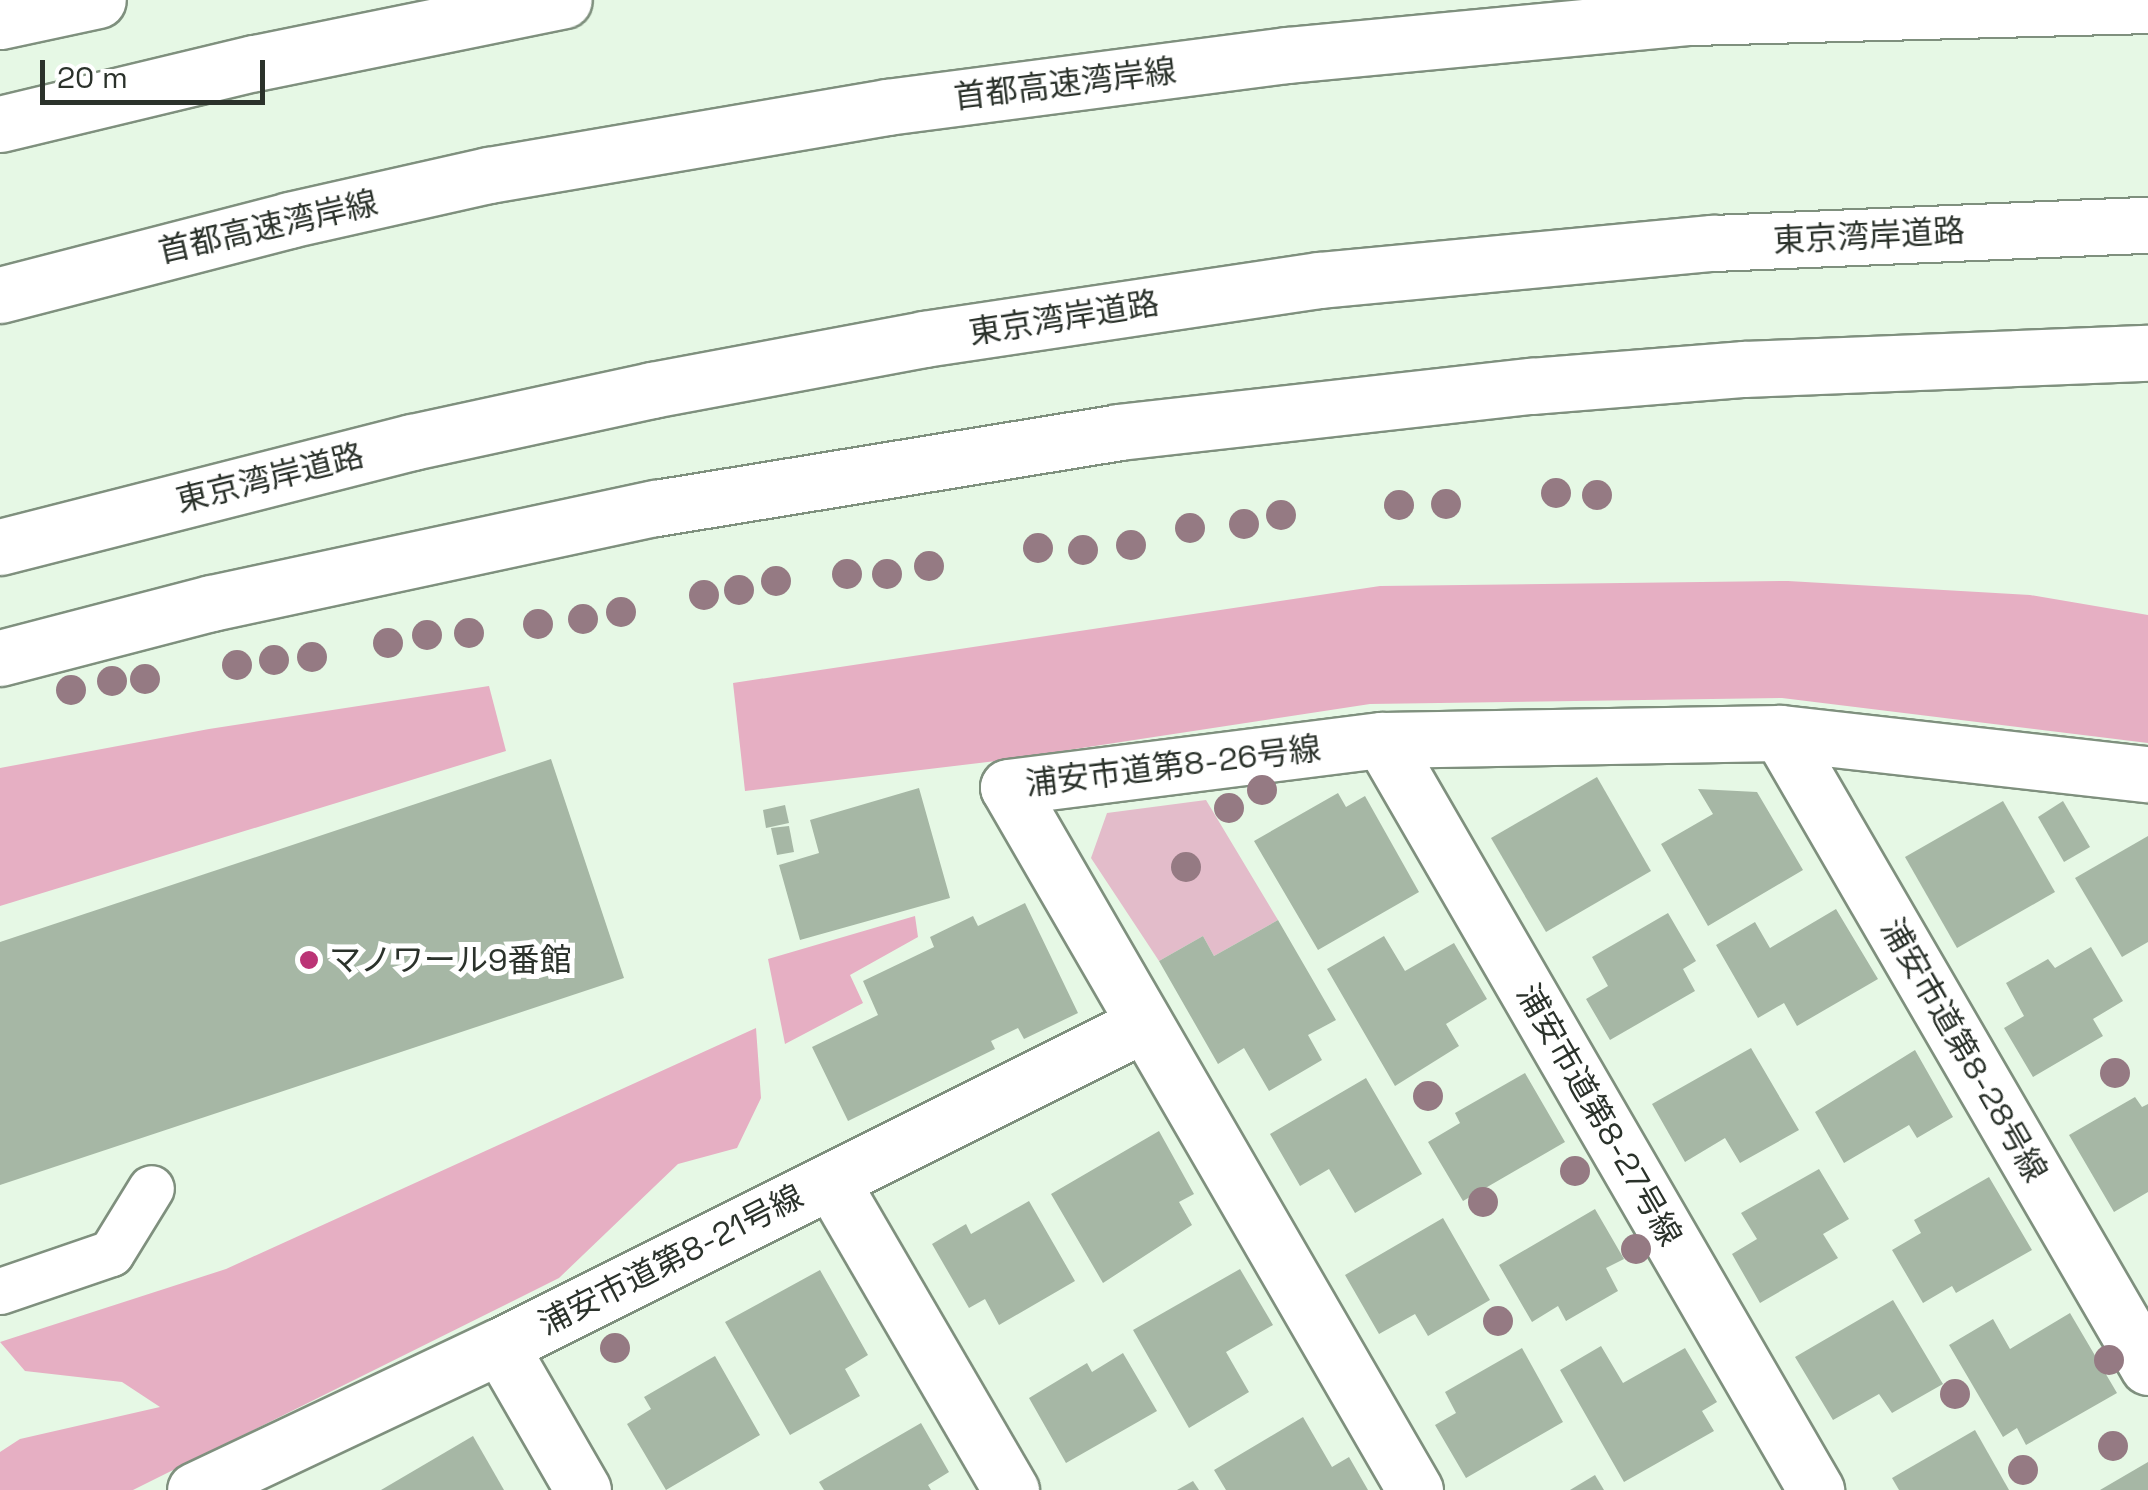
<!DOCTYPE html>
<meta charset="utf-8">
<style>
body{margin:0}
#map{position:relative;width:2148px;height:1490px;overflow:hidden;background:#e6f8e5;font-family:"Space Grotesk","Noto Sans JP",sans-serif}
div>[style]{position:absolute}
.green>*{inset:0;background:#e3bcca}
.forest>*{inset:0;background:#e6afc3}
.building>*{inset:0;background:#a6b7a5}
.roads{filter:drop-shadow(2px 0 #7f907e) drop-shadow(-2px 0 #7f907e) drop-shadow(0 2px #7f907e) drop-shadow(0 -2px #7f907e)}
.service>*{height:45px;margin:-22.5px;padding:0 22.5px;transform-origin:22.5px;border-radius:22.5px;background:#fff}
.minor>*{height:55px;margin:-27.5px;padding:0 27.5px;transform-origin:27.5px;border-radius:27.5px;background:#fff}
.trunk>*{height:55px;margin:-27.5px;padding:0 27.5px;transform-origin:27.5px;border-radius:27.5px;background:#fff}
.motorway>*{height:55px;margin:-27.5px;padding:0 27.5px;transform-origin:27.5px;border-radius:27.5px;background:#fff}
.trees>*{width:30px;height:30px;margin:-15px;border-radius:50%;background:#957a83}
.dots>*{width:28px;height:28px;translate:-50% -50%;box-sizing:border-box;border:5px solid #fff;border-radius:50%}
span{translate:-50% -50%;white-space:nowrap;text-align:center;line-height:1.15;-webkit-text-stroke:10px #fff;paint-order:stroke}
.street-label{font-size:32px;color:#2b322b}
.poi-label{font-size:32px;color:#2b322b}
.left{translate:0 -50%;text-align:left}
.scale{position:absolute;left:40px;top:60px;width:225px;height:45px;box-sizing:border-box;border:5px solid #2b322b;border-top:0;padding-left:12px;font-size:30px;line-height:35px;white-space:nowrap;color:#2b322b;-webkit-text-stroke:8px #fff;paint-order:stroke}
</style>
<div id="map">
<div class="green">
<div style="clip-path:polygon(1206px 800px,1278px 920px,1214px 956px,1203px 936px,1159px 961px,1091px 858px,1107px 813px)"></div>
</div>
<div class="forest">
<div style="clip-path:polygon(1788px 581px,2030px 595px,2148px 615px,2148px 743px,1782px 698px,1370px 704px,996px 761px,745px 791px,733px 683px,1380px 586px)"></div>
<div style="clip-path:polygon(489px 686px,506px 751px,0 906px,0 768px,209px 729px)"></div>
<div style="clip-path:polygon(915px 916px,918px 937px,850px 975px,863px 1003px,785px 1044px,768px 959px)"></div>
<div style="clip-path:polygon(756px 1028px,761px 1098px,737px 1148px,678px 1164px,559px 1278px,133px 1490px,0 1490px,0 1452px,20px 1439px,160px 1407px,122px 1382px,25px 1371px,0 1342px,226px 1269px)"></div>
</div>
<div class="building">
<div style="clip-path:polygon(551px 759px,624px 978px,0 1185px,0 942px)"></div>
<div style="clip-path:polygon(1597px 777px,1651px 871px,1546px 932px,1491px 838px)"></div>
<div style="clip-path:polygon(919px 788px,950px 898px,800px 940px,779px 865px,819px 853px,810px 820px)"></div>
<div style="clip-path:polygon(1698px 789px,1757px 792px,1803px 870px,1708px 926px,1661px 844px,1713px 814px)"></div>
<div style="clip-path:polygon(1338px 793px,1346px 807px,1365px 796px,1419px 892px,1318px 950px,1254px 841px)"></div>
<div style="clip-path:polygon(2003px 801px,2055px 892px,1957px 948px,1905px 857px)"></div>
<div style="clip-path:polygon(2063px 801px,2090px 847px,2064px 862px,2038px 817px)"></div>
<div style="clip-path:polygon(785px 805px,789px 823px,766px 828px,763px 810px)"></div>
<div style="clip-path:polygon(789px 826px,794px 852px,777px 855px,771px 828px)"></div>
<div style="clip-path:polygon(2148px 836px,2148px 942px,2122px 957px,2075px 878px)"></div>
<div style="clip-path:polygon(1025px 903px,1078px 1013px,1024px 1039px,1018px 1028px,991px 1041px,995px 1049px,848px 1121px,812px 1047px,878px 1015px,863px 981px,934px 947px,930px 937px,973px 916px,978px 926px)"></div>
<div style="clip-path:polygon(1836px 909px,1878px 979px,1797px 1026px,1784px 1003px,1758px 1018px,1716px 945px,1755px 922px,1770px 948px)"></div>
<div style="clip-path:polygon(1668px 913px,1696px 961px,1683px 969px,1695px 991px,1610px 1040px,1586px 999px,1608px 986px,1592px 957px)"></div>
<div style="clip-path:polygon(1278px 920px,1336px 1020px,1308px 1035px,1322px 1060px,1269px 1091px,1244px 1048px,1218px 1064px,1159px 961px,1203px 936px,1214px 956px)"></div>
<div style="clip-path:polygon(1384px 936px,1405px 971px,1454px 943px,1487px 999px,1446px 1024px,1459px 1046px,1395px 1086px,1327px 969px)"></div>
<div style="clip-path:polygon(2091px 947px,2123px 1001px,2093px 1019px,2103px 1036px,2033px 1077px,2004px 1028px,2024px 1016px,2006px 983px,2048px 959px,2055px 968px)"></div>
<div style="clip-path:polygon(1751px 1048px,1799px 1130px,1740px 1163px,1725px 1138px,1685px 1162px,1652px 1104px)"></div>
<div style="clip-path:polygon(1915px 1050px,1953px 1117px,1917px 1138px,1909px 1125px,1844px 1163px,1815px 1112px)"></div>
<div style="clip-path:polygon(1525px 1073px,1565px 1142px,1463px 1201px,1428px 1142px,1460px 1123px,1455px 1113px)"></div>
<div style="clip-path:polygon(1366px 1078px,1422px 1174px,1355px 1213px,1329px 1169px,1300px 1186px,1270px 1134px)"></div>
<div style="clip-path:polygon(2135px 1097px,2142px 1107px,2148px 1104px,2148px 1192px,2114px 1212px,2069px 1135px)"></div>
<div style="clip-path:polygon(1159px 1131px,1194px 1194px,1179px 1202px,1192px 1225px,1103px 1283px,1051px 1194px)"></div>
<div style="clip-path:polygon(1819px 1169px,1849px 1219px,1823px 1234px,1838px 1258px,1760px 1303px,1732px 1254px,1757px 1239px,1741px 1213px)"></div>
<div style="clip-path:polygon(1989px 1177px,2032px 1250px,1956px 1293px,1952px 1286px,1923px 1303px,1892px 1250px,1921px 1233px,1914px 1220px)"></div>
<div style="clip-path:polygon(1029px 1201px,1075px 1281px,999px 1325px,985px 1299px,969px 1308px,932px 1244px,966px 1224px,971px 1234px)"></div>
<div style="clip-path:polygon(1595px 1209px,1624px 1259px,1606px 1268px,1618px 1291px,1566px 1321px,1558px 1306px,1532px 1322px,1499px 1265px)"></div>
<div style="clip-path:polygon(1443px 1218px,1490px 1300px,1428px 1336px,1415px 1314px,1379px 1334px,1345px 1275px)"></div>
<div style="clip-path:polygon(1240px 1269px,1273px 1325px,1226px 1352px,1249px 1392px,1189px 1428px,1133px 1330px)"></div>
<div style="clip-path:polygon(820px 1270px,868px 1355px,845px 1369px,860px 1396px,790px 1435px,725px 1322px)"></div>
<div style="clip-path:polygon(1893px 1300px,1943px 1384px,1892px 1413px,1879px 1394px,1833px 1420px,1795px 1357px)"></div>
<div style="clip-path:polygon(2070px 1313px,2117px 1393px,2026px 1445px,2017px 1428px,2003px 1437px,1949px 1345px,1993px 1319px,2010px 1349px)"></div>
<div style="clip-path:polygon(1601px 1346px,1623px 1383px,1685px 1348px,1717px 1402px,1702px 1411px,1714px 1431px,1624px 1482px,1560px 1370px)"></div>
<div style="clip-path:polygon(1522px 1348px,1563px 1422px,1466px 1478px,1435px 1425px,1456px 1413px,1445px 1392px)"></div>
<div style="clip-path:polygon(1123px 1353px,1157px 1411px,1066px 1463px,1029px 1398px,1087px 1363px,1092px 1372px)"></div>
<div style="clip-path:polygon(715px 1356px,760px 1435px,666px 1490px,627px 1424px,651px 1409px,644px 1397px)"></div>
<div style="clip-path:polygon(1303px 1417px,1332px 1467px,1349px 1457px,1368px 1490px,1226px 1490px,1214px 1470px)"></div>
<div style="clip-path:polygon(921px 1423px,949px 1472px,928px 1485px,931px 1490px,824px 1490px,819px 1482px)"></div>
<div style="clip-path:polygon(1975px 1430px,2009px 1490px,1899px 1490px,1892px 1478px)"></div>
<div style="clip-path:polygon(473px 1436px,504px 1490px,381px 1490px)"></div>
<div style="clip-path:polygon(2148px 1462px,2148px 1490px,2100px 1490px)"></div>
<div style="clip-path:polygon(1595px 1475px,1604px 1490px,1570px 1490px)"></div>
<div style="clip-path:polygon(1193px 1481px,1199px 1490px,1177px 1490px)"></div>
</div>
<div class="roads">
<div class="service">
<div style="left:0;top:1291px;width:117px;rotate:-18.9deg"></div>
<div style="left:111px;top:1253px;width:76px;rotate:-58.4deg"></div>
</div>
<div class="minor">
<div style="left:1780px;top:733px;width:733px;rotate:59.87deg"></div>
<div style="left:1382px;top:740px;width:867px;rotate:59.94deg"></div>
<div style="left:831px;top:1181px;width:358px;rotate:59.8deg"></div>
<div style="left:500px;top:1346px;width:166px;rotate:60deg"></div>
<div style="left:195px;top:1490px;width:337px;rotate:-25.3deg"></div>
<div style="left:500px;top:1346px;width:720px;rotate:-26.57deg"></div>
<div style="left:1415px;top:1490px;width:812px;rotate:-120.07deg"></div>
<div style="left:1008px;top:787px;width:377px;rotate:-7.2deg"></div>
<div style="left:1382px;top:740px;width:398px;rotate:-1deg"></div>
<div style="left:1780px;top:733px;width:370px;rotate:6.4deg"></div>
</div>
<div class="trunk">
<div style="left:0;top:547px;width:425px;rotate:-14.3deg"></div>
<div style="left:412px;top:442px;width:246px;rotate:-12.2deg"></div>
<div style="left:652px;top:390px;width:277px;rotate:-10.6deg"></div>
<div style="left:924px;top:339px;width:399px;rotate:-8.5deg"></div>
<div style="left:1319px;top:280px;width:396px;rotate:-5.4deg"></div>
<div style="left:1713px;top:243px;width:435px;rotate:-2.4deg"></div>
<div style="left:0;top:658px;width:218px;rotate:-14.6deg"></div>
<div style="left:211px;top:603px;width:455px;rotate:-12.1deg"></div>
<div style="left:656px;top:508px;width:468px;rotate:-9.3deg"></div>
<div style="left:1118px;top:432px;width:416px;rotate:-6.4deg"></div>
<div style="left:1531px;top:386px;width:214px;rotate:-4.6deg"></div>
<div style="left:1744px;top:369px;width:404px;rotate:-2.3deg"></div>
</div>
<div class="motorway">
<div style="left:0;top:21px;width:100px;rotate:-12.1deg"></div>
<div style="left:0;top:124px;width:262px;rotate:-13.5deg"></div>
<div style="left:255px;top:63px;width:315px;rotate:-11.5deg"></div>
<div style="left:0;top:295px;width:299px;rotate:-14.5deg"></div>
<div style="left:289px;top:220px;width:205px;rotate:-12.7deg"></div>
<div style="left:489px;top:175px;width:404px;rotate:-9.7deg"></div>
<div style="left:887px;top:107px;width:403px;rotate:-7.4deg"></div>
<div style="left:1287px;top:55px;width:406px;rotate:-5.4deg"></div>
<div style="left:1691px;top:17px;width:457px;rotate:-1.5deg"></div>
</div>
</div>
<div class="trees">
<div style="left:1556px;top:493px"></div>
<div style="left:1597px;top:495px"></div>
<div style="left:1446px;top:504px"></div>
<div style="left:1399px;top:505px"></div>
<div style="left:1281px;top:515px"></div>
<div style="left:1244px;top:524px"></div>
<div style="left:1190px;top:528px"></div>
<div style="left:1131px;top:545px"></div>
<div style="left:1038px;top:548px"></div>
<div style="left:1083px;top:550px"></div>
<div style="left:929px;top:566px"></div>
<div style="left:847px;top:574px"></div>
<div style="left:887px;top:574px"></div>
<div style="left:776px;top:581px"></div>
<div style="left:739px;top:590px"></div>
<div style="left:704px;top:595px"></div>
<div style="left:621px;top:612px"></div>
<div style="left:583px;top:619px"></div>
<div style="left:538px;top:624px"></div>
<div style="left:469px;top:633px"></div>
<div style="left:427px;top:635px"></div>
<div style="left:388px;top:643px"></div>
<div style="left:312px;top:657px"></div>
<div style="left:274px;top:660px"></div>
<div style="left:237px;top:665px"></div>
<div style="left:145px;top:679px"></div>
<div style="left:112px;top:681px"></div>
<div style="left:71px;top:690px"></div>
<div style="left:1262px;top:790px"></div>
<div style="left:1229px;top:808px"></div>
<div style="left:1186px;top:867px"></div>
<div style="left:2115px;top:1073px"></div>
<div style="left:1428px;top:1096px"></div>
<div style="left:1575px;top:1171px"></div>
<div style="left:1483px;top:1202px"></div>
<div style="left:1636px;top:1249px"></div>
<div style="left:1498px;top:1321px"></div>
<div style="left:615px;top:1348px"></div>
<div style="left:2109px;top:1360px"></div>
<div style="left:1955px;top:1394px"></div>
<div style="left:2113px;top:1446px"></div>
<div style="left:2023px;top:1470px"></div>
</div>
<div class="dots">
<div style="left:309px;top:960px;background:#bb3476"></div>
</div>
<div class="street-label">
<span style="left:1065px;top:84px;rotate:-7deg">首都高速湾岸線</span>
<span style="left:268px;top:227px;rotate:-13deg">首都高速湾岸線</span>
<span style="left:1869px;top:236px;rotate:-3deg">東京湾岸道路</span>
<span style="left:1064px;top:318px;rotate:-9deg">東京湾岸道路</span>
<span style="left:270px;top:478px;rotate:-14deg">東京湾岸道路</span>
<span style="left:1173px;top:766px;rotate:-7deg">浦安市道第8-26号線</span>
<span style="left:1964px;top:1050px;rotate:60deg">浦安市道第8-28号線</span>
<span style="left:1599px;top:1115px;rotate:60deg">浦安市道第8-27号線</span>
<span style="left:671px;top:1260px;rotate:-27deg">浦安市道第8-21号線</span>
</div>
<div class="poi-label">
<span class="left" style="left:329px;top:960px">マノワール9番館</span>
</div>
<div class="scale">20 m</div>
</div>
